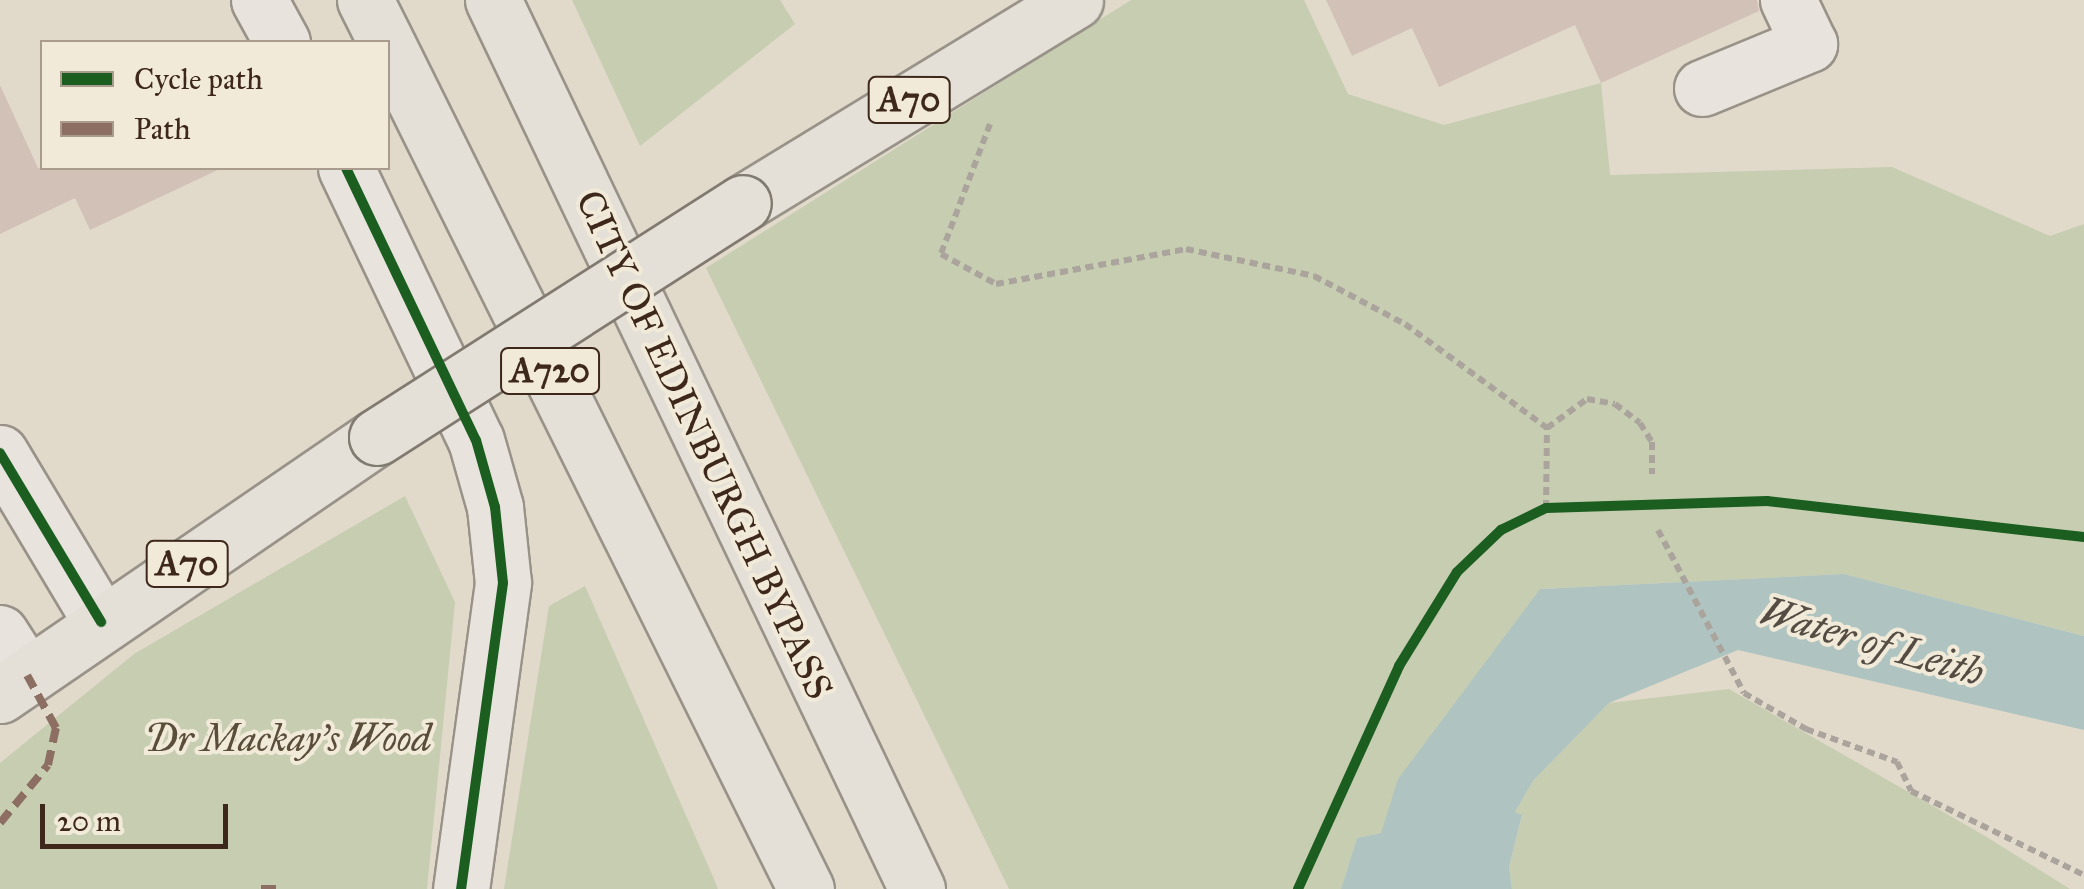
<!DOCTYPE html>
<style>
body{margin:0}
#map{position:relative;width:2084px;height:889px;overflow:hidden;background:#e1dacb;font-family:"IM FELL Great Primer",serif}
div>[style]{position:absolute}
.green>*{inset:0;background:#c6cdb0}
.water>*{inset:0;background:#afc4c0}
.building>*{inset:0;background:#d2c1b7}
.path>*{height:6px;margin-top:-3px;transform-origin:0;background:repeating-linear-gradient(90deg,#aaa49d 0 8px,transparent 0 13px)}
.roads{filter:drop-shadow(2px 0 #989288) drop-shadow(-2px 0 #989288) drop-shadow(0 2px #989288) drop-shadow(0 -2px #989288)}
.minor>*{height:55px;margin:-27.5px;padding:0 27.5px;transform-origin:27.5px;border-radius:27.5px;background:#e8e4dd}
.major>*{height:55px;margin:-27.5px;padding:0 27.5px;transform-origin:27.5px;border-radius:27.5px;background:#e4e0d8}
.highway>*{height:55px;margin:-27.5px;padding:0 27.5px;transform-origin:27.5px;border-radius:27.5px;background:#e4e0d8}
.bridges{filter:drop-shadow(2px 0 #817a70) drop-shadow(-2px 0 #817a70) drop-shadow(0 2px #817a70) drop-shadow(0 -2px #817a70)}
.major-bridge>*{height:55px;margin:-27.5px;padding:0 27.5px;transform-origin:27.5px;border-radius:27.5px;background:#e4e0d8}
.quiet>*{height:8px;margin-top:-4px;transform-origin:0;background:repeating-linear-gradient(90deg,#8d6e63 0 15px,transparent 0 23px)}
.cycleway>*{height:10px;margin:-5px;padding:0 5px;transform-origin:5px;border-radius:5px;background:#1b5e20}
span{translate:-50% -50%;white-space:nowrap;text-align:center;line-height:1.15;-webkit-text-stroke:8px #f1ead8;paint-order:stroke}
.shield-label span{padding:2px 8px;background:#f1ead8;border:2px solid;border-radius:8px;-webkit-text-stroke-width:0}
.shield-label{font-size:35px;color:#3e281b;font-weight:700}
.street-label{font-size:38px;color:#3e281b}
.park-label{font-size:38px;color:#5a4e3a;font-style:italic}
.water-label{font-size:40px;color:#554c43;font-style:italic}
.legend{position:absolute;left:40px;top:40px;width:350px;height:130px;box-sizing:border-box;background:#f1ead8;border:2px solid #a99c8c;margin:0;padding:12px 18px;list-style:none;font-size:30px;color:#3e281b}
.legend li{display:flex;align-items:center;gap:20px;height:50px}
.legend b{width:50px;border:2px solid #a99c8c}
.scale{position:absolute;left:40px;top:804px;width:188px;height:45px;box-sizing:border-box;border:5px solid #3e281b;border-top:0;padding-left:12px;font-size:30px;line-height:35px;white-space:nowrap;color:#3e281b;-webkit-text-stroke:8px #f1ead8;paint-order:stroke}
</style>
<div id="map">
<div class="green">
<div style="clip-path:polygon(572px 0,780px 0,795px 24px,640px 146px)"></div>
<div style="clip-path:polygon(1131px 0,1304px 0,1348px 94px,1444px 125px,1601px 83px,1610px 175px,1892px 167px,2050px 236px,2084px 224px,2084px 636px,1844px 574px,1540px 589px,1381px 833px,1357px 838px,1341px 889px,1009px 889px,706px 268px)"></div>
<div style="clip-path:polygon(405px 496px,455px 602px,427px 889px,0 889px,0 763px,134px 654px)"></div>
<div style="clip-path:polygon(585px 586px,714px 879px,718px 889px,504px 889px,549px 606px)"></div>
<div style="clip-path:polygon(1729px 689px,1985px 836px,2070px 889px,1512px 889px,1509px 867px,1522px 816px,1515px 812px,1533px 781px,1609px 703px)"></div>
</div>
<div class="water">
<div style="clip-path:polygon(1844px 574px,2084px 636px,2084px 730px,1738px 650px,1609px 703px,1533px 781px,1515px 812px,1522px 815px,1509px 867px,1512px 889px,1341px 889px,1357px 838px,1381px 833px,1398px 779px,1540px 589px)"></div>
</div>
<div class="building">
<div style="clip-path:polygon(1326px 0,1757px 0,1759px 11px,1601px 83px,1575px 25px,1439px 87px,1412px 28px,1352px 56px)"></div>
<div style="clip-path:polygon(0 85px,38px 168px,222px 168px,90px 230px,75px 198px,0 234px)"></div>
</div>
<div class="path">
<div style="left:990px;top:124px;width:139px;rotate:110.7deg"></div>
<div style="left:941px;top:254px;width:63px;rotate:28.6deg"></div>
<div style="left:996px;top:284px;width:193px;rotate:-10.4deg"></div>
<div style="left:1186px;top:249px;width:131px;rotate:11.9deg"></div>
<div style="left:1314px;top:276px;width:103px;rotate:27.8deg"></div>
<div style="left:1405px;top:324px;width:176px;rotate:36.2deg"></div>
<div style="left:1546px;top:508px;width:80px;rotate:-89.3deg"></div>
<div style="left:1547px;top:428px;width:49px;rotate:-35.9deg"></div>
<div style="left:1587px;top:399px;width:28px;rotate:10deg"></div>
<div style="left:1615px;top:404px;width:31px;rotate:37deg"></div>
<div style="left:1640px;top:423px;width:22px;rotate:58deg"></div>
<div style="left:1652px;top:442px;width:32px;rotate:90deg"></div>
<div style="left:1658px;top:530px;width:184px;rotate:62.2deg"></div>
<div style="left:1744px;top:693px;width:72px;rotate:30.1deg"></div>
<div style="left:1806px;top:729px;width:97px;rotate:19.9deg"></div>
<div style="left:1897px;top:762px;width:32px;rotate:64deg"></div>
<div style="left:1911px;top:791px;width:192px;rotate:25.9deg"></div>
</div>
<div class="roads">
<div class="minor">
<div style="left:259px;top:0;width:48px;rotate:61.3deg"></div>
<div style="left:1702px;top:88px;width:116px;rotate:-22.4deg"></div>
<div style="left:1809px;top:44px;width:49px;rotate:-115.5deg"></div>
<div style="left:346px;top:168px;width:301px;rotate:64.5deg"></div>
<div style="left:476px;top:440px;width:70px;rotate:74.2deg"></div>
<div style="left:495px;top:507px;width:76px;rotate:84deg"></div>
<div style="left:503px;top:583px;width:309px;rotate:97.8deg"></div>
<div style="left:0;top:453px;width:197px;rotate:59.1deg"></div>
<div style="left:0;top:633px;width:50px;rotate:57.3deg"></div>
</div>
<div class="major">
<div style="left:743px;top:203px;width:389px;rotate:-31.4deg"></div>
<div style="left:0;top:695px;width:457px;rotate:-34.4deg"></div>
</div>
<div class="highway">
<div style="left:365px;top:0;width:47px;rotate:63.4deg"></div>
<div style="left:493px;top:0;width:985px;rotate:64.5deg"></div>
<div style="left:388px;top:46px;width:941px;rotate:63.63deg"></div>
</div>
</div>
<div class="bridges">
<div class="major-bridge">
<div style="left:377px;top:437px;width:434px;rotate:-32.6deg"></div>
</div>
</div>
<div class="quiet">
<div style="left:0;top:823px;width:75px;rotate:-50.4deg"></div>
<div style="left:48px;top:765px;width:38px;rotate:-78deg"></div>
<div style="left:56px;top:728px;width:60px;rotate:-118.7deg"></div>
<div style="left:261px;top:889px;width:21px"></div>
</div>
<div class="cycleway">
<div style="left:346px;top:168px;width:301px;rotate:64.5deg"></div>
<div style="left:476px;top:440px;width:70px;rotate:74.2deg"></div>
<div style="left:495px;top:507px;width:76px;rotate:84deg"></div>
<div style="left:503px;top:583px;width:309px;rotate:97.8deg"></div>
<div style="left:0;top:453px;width:197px;rotate:59.1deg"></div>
<div style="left:1298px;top:889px;width:245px;rotate:-65.6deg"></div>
<div style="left:1399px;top:666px;width:110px;rotate:-58.3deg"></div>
<div style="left:1457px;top:572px;width:61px;rotate:-43.7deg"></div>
<div style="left:1501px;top:530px;width:50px;rotate:-26.1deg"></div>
<div style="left:1546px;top:508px;width:221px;rotate:-1.8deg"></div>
<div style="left:1767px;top:501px;width:319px;rotate:6.5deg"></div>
</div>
<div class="shield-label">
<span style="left:909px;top:100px">A70</span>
<span style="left:550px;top:371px">A720</span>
<span style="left:187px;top:564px">A70</span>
</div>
<div class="street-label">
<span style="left:704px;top:445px;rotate:65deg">CITY OF EDINBURGH BYPASS</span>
</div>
<div class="park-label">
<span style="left:288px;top:739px">Dr Mackay's Wood</span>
</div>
<div class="water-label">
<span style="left:1872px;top:642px;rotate:16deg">Water of Leith</span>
</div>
<ul class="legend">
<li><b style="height:12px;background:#1b5e20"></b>Cycle path</li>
<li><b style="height:12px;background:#8d6e63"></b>Path</li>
</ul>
<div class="scale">20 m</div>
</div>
